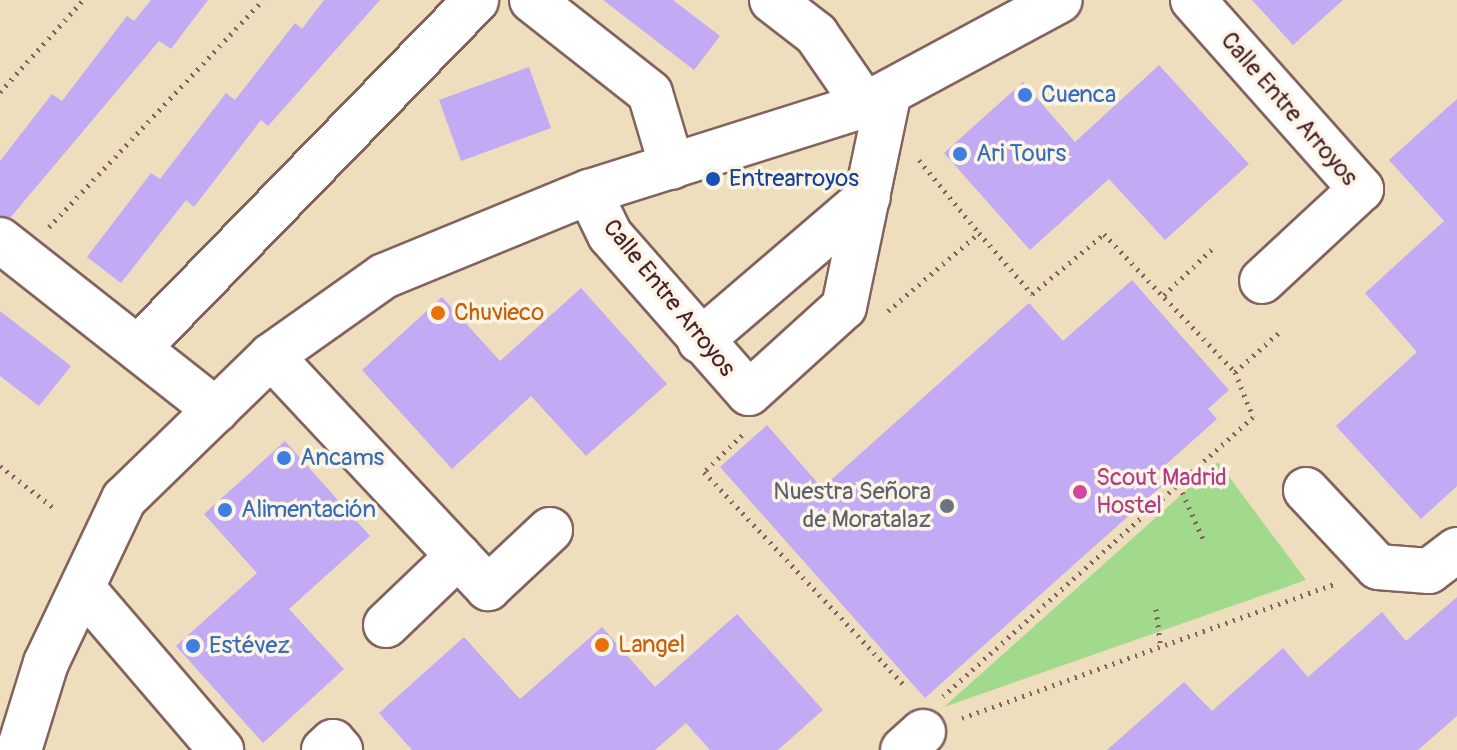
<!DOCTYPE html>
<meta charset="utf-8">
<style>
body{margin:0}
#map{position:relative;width:1457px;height:750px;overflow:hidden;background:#efdebd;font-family:Pangolin,sans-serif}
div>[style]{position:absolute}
.green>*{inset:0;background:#a1da8c}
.building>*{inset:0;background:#c3aaf4}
.path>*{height:5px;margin-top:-2.5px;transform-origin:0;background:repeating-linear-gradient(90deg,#84625e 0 2px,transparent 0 8px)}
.roads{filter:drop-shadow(2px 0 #84625e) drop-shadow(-2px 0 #84625e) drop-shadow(0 2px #84625e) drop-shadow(0 -2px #84625e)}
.minor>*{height:44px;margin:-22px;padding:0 22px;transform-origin:22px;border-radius:22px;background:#fff}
.dots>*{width:22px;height:22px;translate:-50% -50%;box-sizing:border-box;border:4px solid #fcf5e5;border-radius:50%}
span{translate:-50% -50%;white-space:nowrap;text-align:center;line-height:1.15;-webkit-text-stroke:7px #fcf5e5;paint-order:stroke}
.shop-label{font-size:24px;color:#366cbe}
.left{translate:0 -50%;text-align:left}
.street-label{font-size:24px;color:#4a1f2b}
.transit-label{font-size:24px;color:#164399}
.food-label{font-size:24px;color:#c56008}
.hotel-label{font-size:24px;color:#b23c85}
.worship-label{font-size:24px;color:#5b616d}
.right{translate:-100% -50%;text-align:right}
</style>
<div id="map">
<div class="green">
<div style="clip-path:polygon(1218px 462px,1306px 580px,944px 707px)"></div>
</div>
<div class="building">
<div style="clip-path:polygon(151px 0,208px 0,171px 49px,159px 41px,10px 218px,0 216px,0 161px,52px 94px,62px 101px,127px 16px,134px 21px)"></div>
<div style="clip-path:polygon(324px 0,380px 0,268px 126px,261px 120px,194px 207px,186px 200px,121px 283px,87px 257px,151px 173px,160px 179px,226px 93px,235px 100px,295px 23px,302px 29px)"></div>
<div style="clip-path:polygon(603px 0,673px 0,720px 36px,694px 70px)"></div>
<div style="clip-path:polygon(1252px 0,1343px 0,1293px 45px)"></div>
<div style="clip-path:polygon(1159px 65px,1249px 164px,1165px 240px,1109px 179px,1030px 250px,944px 153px,1023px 82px,1075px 142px)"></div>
<div style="clip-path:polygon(529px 67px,551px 128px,461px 161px,439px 100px)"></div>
<div style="clip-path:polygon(1457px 99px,1457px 486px,1421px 519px,1336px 426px,1417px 352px,1365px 293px,1444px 221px,1389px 160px)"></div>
<div style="clip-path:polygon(1132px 280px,1229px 390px,1208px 409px,1217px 419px,1153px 476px,1162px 486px,925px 698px,720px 467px,767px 425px,822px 488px,1029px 303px,1063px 341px)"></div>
<div style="clip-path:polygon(581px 288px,667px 384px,586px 456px,531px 396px,452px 469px,362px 370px,442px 297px,500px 361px)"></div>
<div style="clip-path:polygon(0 311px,71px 366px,39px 406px,0 376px)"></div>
<div style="clip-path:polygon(285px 441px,370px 536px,289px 609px,344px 669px,263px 743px,176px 646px,257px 573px,204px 514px)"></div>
<div style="clip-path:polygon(1457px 597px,1457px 716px,1418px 750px,1107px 750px,1184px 682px,1212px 711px,1283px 648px,1308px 677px,1382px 612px,1406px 641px)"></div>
<div style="clip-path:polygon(737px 614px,823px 710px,778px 750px,710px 750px,686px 723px,655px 750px,412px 750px,379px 713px,464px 637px,520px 699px,602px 627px,655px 687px)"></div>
</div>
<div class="path">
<div style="left:0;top:92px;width:124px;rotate:-47.9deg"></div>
<div style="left:919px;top:160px;width:94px;rotate:50.6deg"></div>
<div style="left:49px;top:227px;width:312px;rotate:-46.7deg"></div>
<div style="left:1164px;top:295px;width:69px;rotate:-43.8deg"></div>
<div style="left:888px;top:311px;width:120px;rotate:-40.6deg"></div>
<div style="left:979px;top:233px;width:81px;rotate:49deg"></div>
<div style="left:1032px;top:294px;width:94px;rotate:-39.8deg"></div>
<div style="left:1104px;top:234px;width:190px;rotate:46.5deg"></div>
<div style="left:1235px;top:372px;width:48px;rotate:68.2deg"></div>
<div style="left:1253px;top:417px;width:417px;rotate:138deg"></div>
<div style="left:1235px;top:372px;width:63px;rotate:-41.8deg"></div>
<div style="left:742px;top:435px;width:53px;rotate:135.8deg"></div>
<div style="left:704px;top:472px;width:295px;rotate:46.8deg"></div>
<div style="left:0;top:466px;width:68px;rotate:37.9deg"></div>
<div style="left:1179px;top:485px;width:59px;rotate:66deg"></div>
<div style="left:1156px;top:609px;width:38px;rotate:83deg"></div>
<div style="left:962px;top:718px;width:398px;rotate:-19.8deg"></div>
</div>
<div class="roads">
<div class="minor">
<div style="left:532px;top:0;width:150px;rotate:38.2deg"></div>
<div style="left:650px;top:93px;width:77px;rotate:73.4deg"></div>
<div style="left:772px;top:0;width:56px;rotate:37.7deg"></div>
<div style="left:816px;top:34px;width:86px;rotate:55.4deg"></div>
<div style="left:1193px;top:0;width:253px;rotate:48.4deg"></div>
<div style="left:1361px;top:189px;width:135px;rotate:137.1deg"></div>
<div style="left:589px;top:192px;width:48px;rotate:64deg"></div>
<div style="left:610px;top:235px;width:210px;rotate:48.7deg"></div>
<div style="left:749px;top:393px;width:128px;rotate:-42.2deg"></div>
<div style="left:844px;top:307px;width:216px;rotate:-78.2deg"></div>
<div style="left:0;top:240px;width:275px;rotate:38.2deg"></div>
<div style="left:700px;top:341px;width:221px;rotate:-40.6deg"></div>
<div style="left:138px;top:348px;width:485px;rotate:-45.8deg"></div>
<div style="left:271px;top:356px;width:318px;rotate:46.9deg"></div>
<div style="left:488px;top:588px;width:85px;rotate:-43.1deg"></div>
<div style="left:1306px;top:490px;width:105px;rotate:46.9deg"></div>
<div style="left:1378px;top:567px;width:51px;rotate:4.5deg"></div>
<div style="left:1429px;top:571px;width:35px;rotate:-37deg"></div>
<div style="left:84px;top:590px;width:211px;rotate:49.4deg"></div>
<div style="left:386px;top:625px;width:100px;rotate:-43.8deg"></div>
<div style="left:19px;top:750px;width:91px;rotate:-72.8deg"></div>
<div style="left:46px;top:663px;width:182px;rotate:-64.6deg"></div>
<div style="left:124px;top:499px;width:205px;rotate:-44.2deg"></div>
<div style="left:271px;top:356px;width:138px;rotate:-35.3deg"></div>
<div style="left:384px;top:276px;width:222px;rotate:-22.3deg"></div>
<div style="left:589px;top:192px;width:289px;rotate:-17.5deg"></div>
<div style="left:865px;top:105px;width:221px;rotate:-28.3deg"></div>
<div style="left:324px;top:750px;width:12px;rotate:-42deg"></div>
<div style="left:333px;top:742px;width:11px;rotate:49deg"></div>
<div style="left:903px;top:750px;width:27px;rotate:-42deg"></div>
</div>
</div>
<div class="dots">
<div style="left:1025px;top:95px;background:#3f7fe0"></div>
<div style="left:960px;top:154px;background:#3f7fe0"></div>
<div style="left:713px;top:179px;background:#1a4fb4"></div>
<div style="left:438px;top:313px;background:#e8710a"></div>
<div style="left:284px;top:458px;background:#3f7fe0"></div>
<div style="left:1080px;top:492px;background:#d1479c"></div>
<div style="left:947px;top:506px;background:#6b7280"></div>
<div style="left:225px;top:510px;background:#3f7fe0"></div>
<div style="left:602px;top:645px;background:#e8710a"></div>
<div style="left:193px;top:646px;background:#3f7fe0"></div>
</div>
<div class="shop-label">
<span class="left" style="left:1041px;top:95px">Cuenca</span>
<span class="left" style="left:976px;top:154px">Ari Tours</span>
<span class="left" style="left:300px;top:458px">Ancams</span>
<span class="left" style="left:241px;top:510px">Alimentación</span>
<span class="left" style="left:209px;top:646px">Estévez</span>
</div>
<div class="street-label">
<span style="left:1289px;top:109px;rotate:49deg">Calle Entre Arroyos</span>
<span style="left:669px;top:298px;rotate:51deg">Calle Entre Arroyos</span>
</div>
<div class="transit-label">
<span class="left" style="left:729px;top:179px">Entrearroyos</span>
</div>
<div class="food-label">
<span class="left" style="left:454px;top:313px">Chuvieco</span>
<span class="left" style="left:618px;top:645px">Langel</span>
</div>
<div class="hotel-label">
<span class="left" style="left:1096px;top:492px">Scout Madrid<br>Hostel</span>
</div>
<div class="worship-label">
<span class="right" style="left:931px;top:506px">Nuestra Señora<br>de Moratalaz</span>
</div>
</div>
